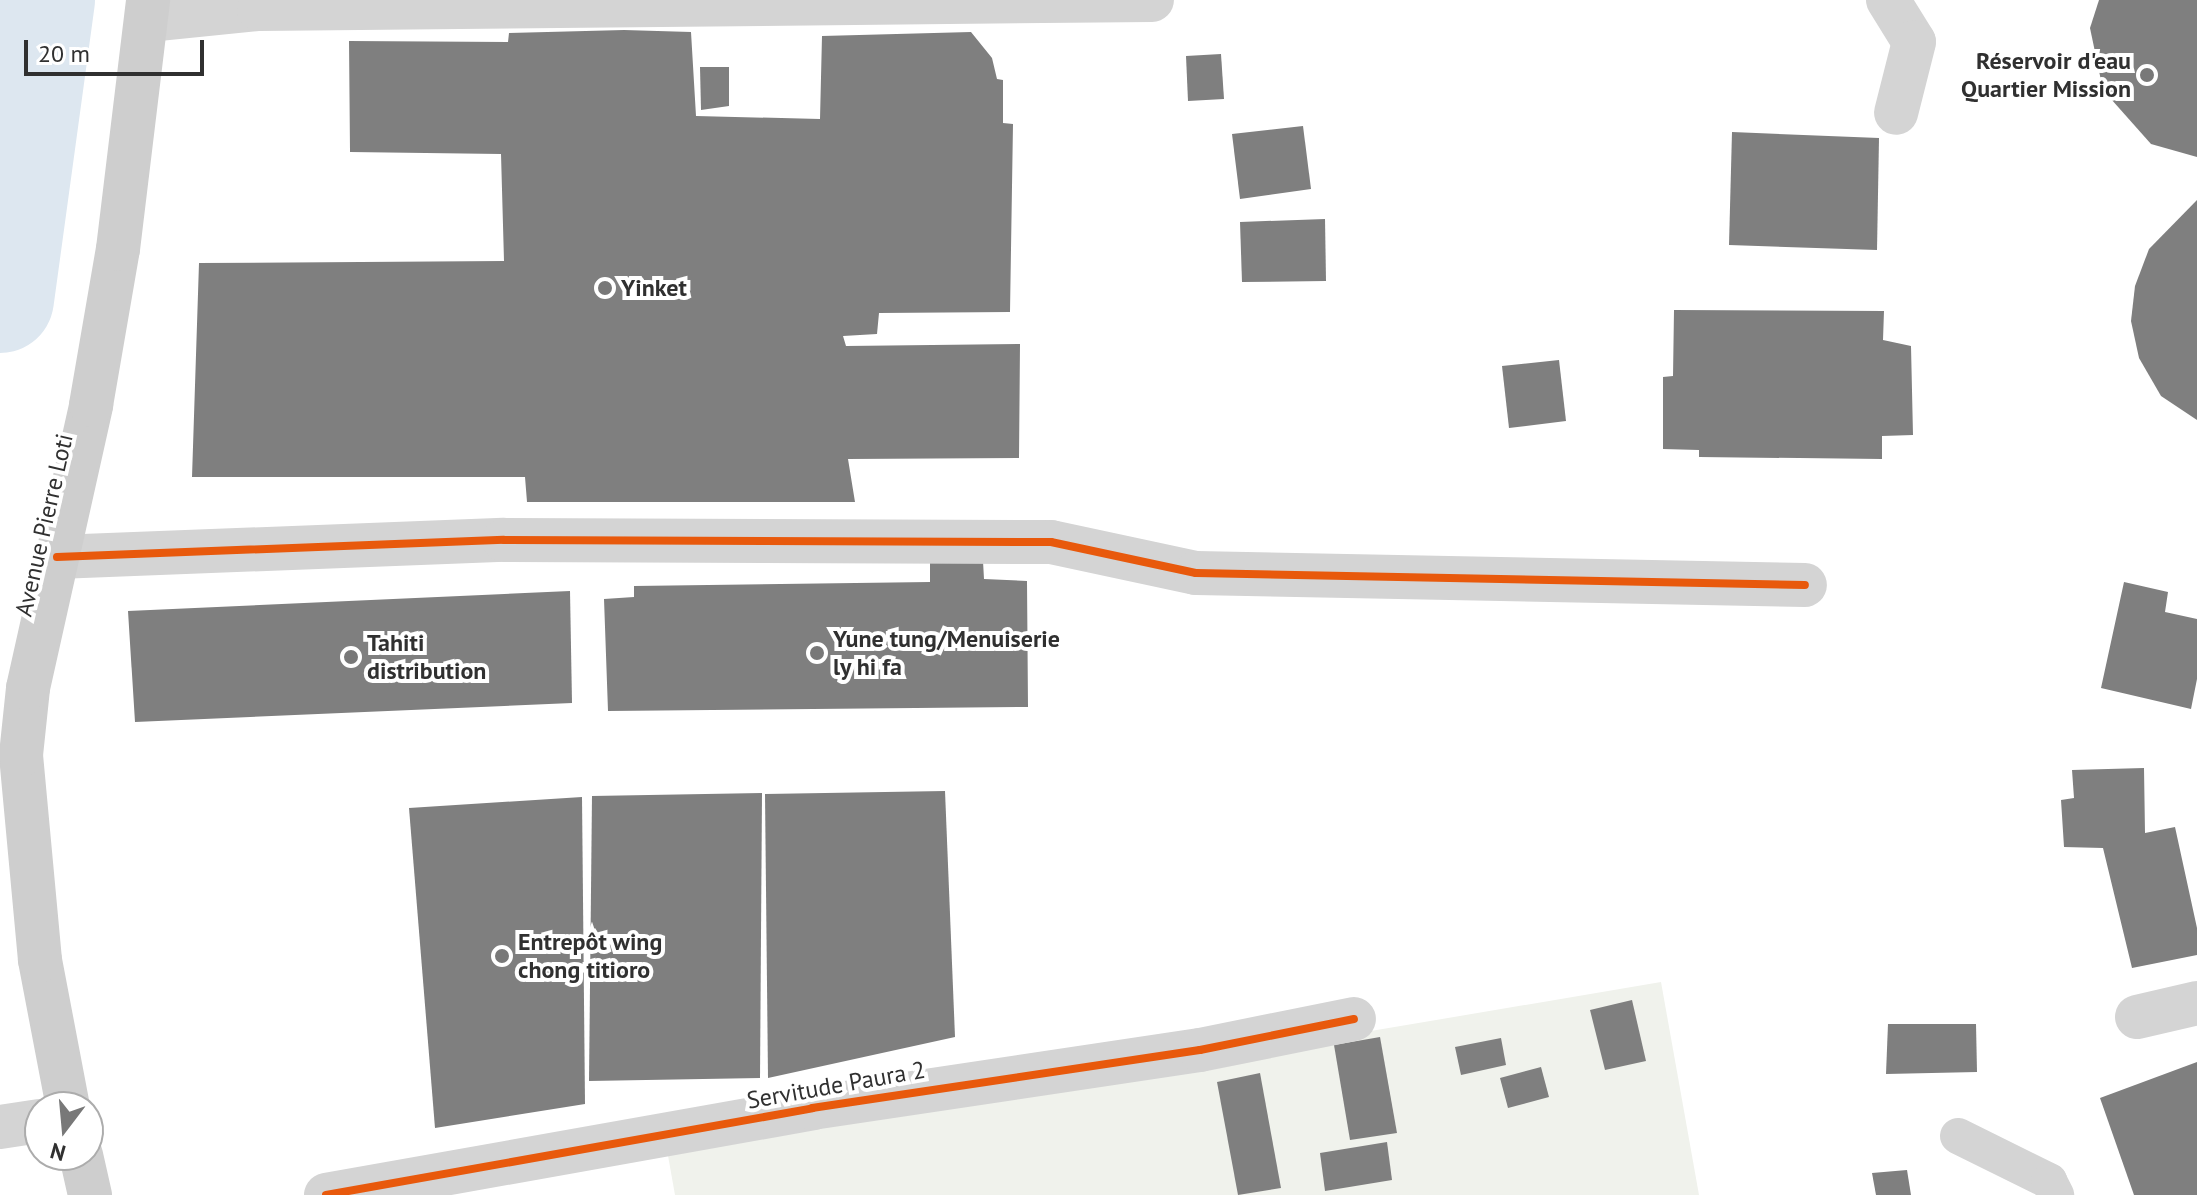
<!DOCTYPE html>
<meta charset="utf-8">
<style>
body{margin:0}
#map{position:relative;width:2197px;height:1195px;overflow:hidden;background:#fff;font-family:"PT Sans",sans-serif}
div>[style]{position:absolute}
.green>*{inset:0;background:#f0f2ec}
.river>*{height:108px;margin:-54px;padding:0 54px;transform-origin:54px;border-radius:54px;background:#dde7f0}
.building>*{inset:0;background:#7f7f7f}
.lane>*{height:36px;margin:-18px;padding:0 18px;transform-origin:18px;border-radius:18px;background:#d4d4d4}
.street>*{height:44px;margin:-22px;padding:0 22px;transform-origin:22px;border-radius:22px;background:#d4d4d4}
.secondary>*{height:44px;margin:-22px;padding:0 22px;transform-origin:22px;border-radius:22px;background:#cecece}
.cycleway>*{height:8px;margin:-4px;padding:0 4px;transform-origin:4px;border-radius:4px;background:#e8590c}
.dots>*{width:22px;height:22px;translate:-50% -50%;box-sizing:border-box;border:4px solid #fff;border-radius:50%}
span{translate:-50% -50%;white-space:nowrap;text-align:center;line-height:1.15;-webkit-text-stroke:8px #fff;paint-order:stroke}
.poi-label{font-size:24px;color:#303030;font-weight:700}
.right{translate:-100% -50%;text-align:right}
.left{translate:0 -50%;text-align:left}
.street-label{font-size:24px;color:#303030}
.north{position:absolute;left:24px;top:1091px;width:80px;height:80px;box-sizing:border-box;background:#fff;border:2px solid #acacac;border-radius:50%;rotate:196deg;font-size:22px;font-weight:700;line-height:32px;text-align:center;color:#303030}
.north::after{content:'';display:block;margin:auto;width:28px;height:36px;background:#787878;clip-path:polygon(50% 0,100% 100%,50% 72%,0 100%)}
.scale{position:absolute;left:24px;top:40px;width:180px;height:36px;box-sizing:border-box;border:4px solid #303030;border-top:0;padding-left:10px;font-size:24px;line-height:28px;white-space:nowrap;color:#303030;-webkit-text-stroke:6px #fff;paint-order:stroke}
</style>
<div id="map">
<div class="green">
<div style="clip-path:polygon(1661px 982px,1699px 1195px,675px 1195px,667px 1150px)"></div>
</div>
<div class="river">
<div style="left:0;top:299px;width:302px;rotate:-82.2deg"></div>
</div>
<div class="building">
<div style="clip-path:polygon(2099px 0,2197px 0,2197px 157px,2151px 144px,2103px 90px,2090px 28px)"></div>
<div style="clip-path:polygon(624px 30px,691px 32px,696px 116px,820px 119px,822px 36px,971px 32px,992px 58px,997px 79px,1003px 80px,1003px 123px,1013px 124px,1010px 312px,879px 313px,877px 334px,843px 336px,846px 346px,1020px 344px,1019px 458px,848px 459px,855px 502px,527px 502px,525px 477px,192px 477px,199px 263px,504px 261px,501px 154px,350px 152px,349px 41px,508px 42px,509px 33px)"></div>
<div style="clip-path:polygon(1221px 54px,1224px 99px,1188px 101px,1186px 56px)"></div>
<div style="clip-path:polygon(700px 67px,729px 67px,729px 106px,701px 110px)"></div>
<div style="clip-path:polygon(1303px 126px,1311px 189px,1240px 199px,1232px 134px)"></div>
<div style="clip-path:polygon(1732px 132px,1879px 138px,1877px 250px,1729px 245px)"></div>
<div style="clip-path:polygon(2197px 200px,2197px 420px,2161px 396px,2139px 358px,2131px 321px,2135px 286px,2149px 249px)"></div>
<div style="clip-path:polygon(1325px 219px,1326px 281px,1242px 282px,1240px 222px)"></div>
<div style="clip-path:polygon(1674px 310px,1884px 311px,1883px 340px,1911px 346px,1913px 435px,1882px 436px,1882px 459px,1699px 457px,1699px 450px,1663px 449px,1663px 377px,1673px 376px)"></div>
<div style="clip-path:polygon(1559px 360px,1566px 421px,1509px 428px,1502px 366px)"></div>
<div style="clip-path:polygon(930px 560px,983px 561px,984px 579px,1027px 581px,1028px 707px,608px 711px,604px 599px,634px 597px,634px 586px,930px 582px)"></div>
<div style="clip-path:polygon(2124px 582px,2168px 592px,2165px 612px,2197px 619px,2197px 679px,2191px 709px,2101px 688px)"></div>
<div style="clip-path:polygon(570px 591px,572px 703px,135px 722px,128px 611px)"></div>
<div style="clip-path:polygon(2144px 768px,2145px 833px,2175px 827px,2197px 928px,2197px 955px,2132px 968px,2103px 848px,2064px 847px,2061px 800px,2074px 798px,2072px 770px)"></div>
<div style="clip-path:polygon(945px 791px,955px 1037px,768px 1078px,765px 794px)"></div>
<div style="clip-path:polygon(762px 793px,760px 1078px,589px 1081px,592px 796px)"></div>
<div style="clip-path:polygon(582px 797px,585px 1104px,435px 1128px,409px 808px)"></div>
<div style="clip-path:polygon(1632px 1000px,1646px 1061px,1605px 1070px,1590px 1010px)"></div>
<div style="clip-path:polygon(1888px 1024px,1976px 1024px,1977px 1072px,1886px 1074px)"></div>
<div style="clip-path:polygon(1380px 1037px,1397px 1133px,1350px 1140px,1334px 1045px)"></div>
<div style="clip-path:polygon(1501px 1038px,1506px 1065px,1461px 1075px,1455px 1047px)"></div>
<div style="clip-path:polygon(2197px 1062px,2197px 1195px,2134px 1195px,2100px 1098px)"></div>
<div style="clip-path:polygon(1541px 1067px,1549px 1097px,1508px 1108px,1500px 1078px)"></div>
<div style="clip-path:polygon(1260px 1073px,1281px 1188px,1238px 1195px,1217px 1082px)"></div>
<div style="clip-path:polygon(1387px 1142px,1392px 1180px,1325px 1191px,1320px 1153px)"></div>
<div style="clip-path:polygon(1907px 1170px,1911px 1195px,1876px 1195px,1872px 1173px)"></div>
</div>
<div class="lane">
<div style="left:1958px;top:1136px;width:102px;rotate:26.3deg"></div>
<div style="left:2049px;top:1181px;width:16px;rotate:63deg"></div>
</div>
<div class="street">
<div style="left:1888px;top:0;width:49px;rotate:58.2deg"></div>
<div style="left:1914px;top:42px;width:73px;rotate:104.2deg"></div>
<div style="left:148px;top:20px;width:112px;rotate:-5.7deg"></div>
<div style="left:259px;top:9px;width:893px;rotate:-0.58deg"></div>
<div style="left:57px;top:557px;width:447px;rotate:-2.2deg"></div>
<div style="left:504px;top:540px;width:547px;rotate:0.21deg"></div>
<div style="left:1051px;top:542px;width:148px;rotate:12.1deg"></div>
<div style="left:1196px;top:573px;width:609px;rotate:1.13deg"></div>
<div style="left:2137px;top:1017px;width:62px;rotate:-13.1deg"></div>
<div style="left:0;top:1127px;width:40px;rotate:-8.5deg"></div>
<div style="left:326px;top:1195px;width:494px;rotate:-10.1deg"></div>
<div style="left:812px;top:1108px;width:392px;rotate:-8.5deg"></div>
<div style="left:1200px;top:1050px;width:157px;rotate:-11.4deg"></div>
</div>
<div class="secondary">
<div style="left:68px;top:1107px;width:150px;rotate:-100.8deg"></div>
<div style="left:40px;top:960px;width:206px;rotate:-95.3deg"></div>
<div style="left:21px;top:755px;width:67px;rotate:-84deg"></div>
<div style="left:28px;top:688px;width:290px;rotate:-77.4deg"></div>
<div style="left:91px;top:405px;width:158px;rotate:-80.2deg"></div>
<div style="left:118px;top:249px;width:251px;rotate:-83.1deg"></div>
<div style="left:81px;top:1155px;width:41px;rotate:77.3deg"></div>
</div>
<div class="cycleway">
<div style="left:57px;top:557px;width:447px;rotate:-2.2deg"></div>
<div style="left:504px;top:540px;width:547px;rotate:0.21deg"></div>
<div style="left:1051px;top:542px;width:148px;rotate:12.1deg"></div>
<div style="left:1196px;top:573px;width:609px;rotate:1.13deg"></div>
<div style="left:326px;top:1195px;width:494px;rotate:-10.1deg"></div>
<div style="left:812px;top:1108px;width:392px;rotate:-8.5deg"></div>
<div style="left:1200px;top:1050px;width:157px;rotate:-11.4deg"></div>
</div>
<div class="dots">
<div style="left:2147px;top:75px;background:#787878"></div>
<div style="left:605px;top:288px;background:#787878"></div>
<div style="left:817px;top:653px;background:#787878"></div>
<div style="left:351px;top:657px;background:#787878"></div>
<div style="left:502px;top:956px;background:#787878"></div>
</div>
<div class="poi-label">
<span class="right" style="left:2131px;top:75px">Réservoir d'eau<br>Quartier Mission</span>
<span class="left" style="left:621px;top:288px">Yinket</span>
<span class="left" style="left:833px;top:653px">Yune tung/Menuiserie<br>ly hi fa</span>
<span class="left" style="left:367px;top:657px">Tahiti<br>distribution</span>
<span class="left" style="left:518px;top:956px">Entrepôt wing<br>chong titioro</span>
</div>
<div class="street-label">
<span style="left:44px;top:525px;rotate:-77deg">Avenue Pierre Loti</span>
<span style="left:836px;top:1085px;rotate:-10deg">Servitude Paura 2</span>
</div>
<div class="north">N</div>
<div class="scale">20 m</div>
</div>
